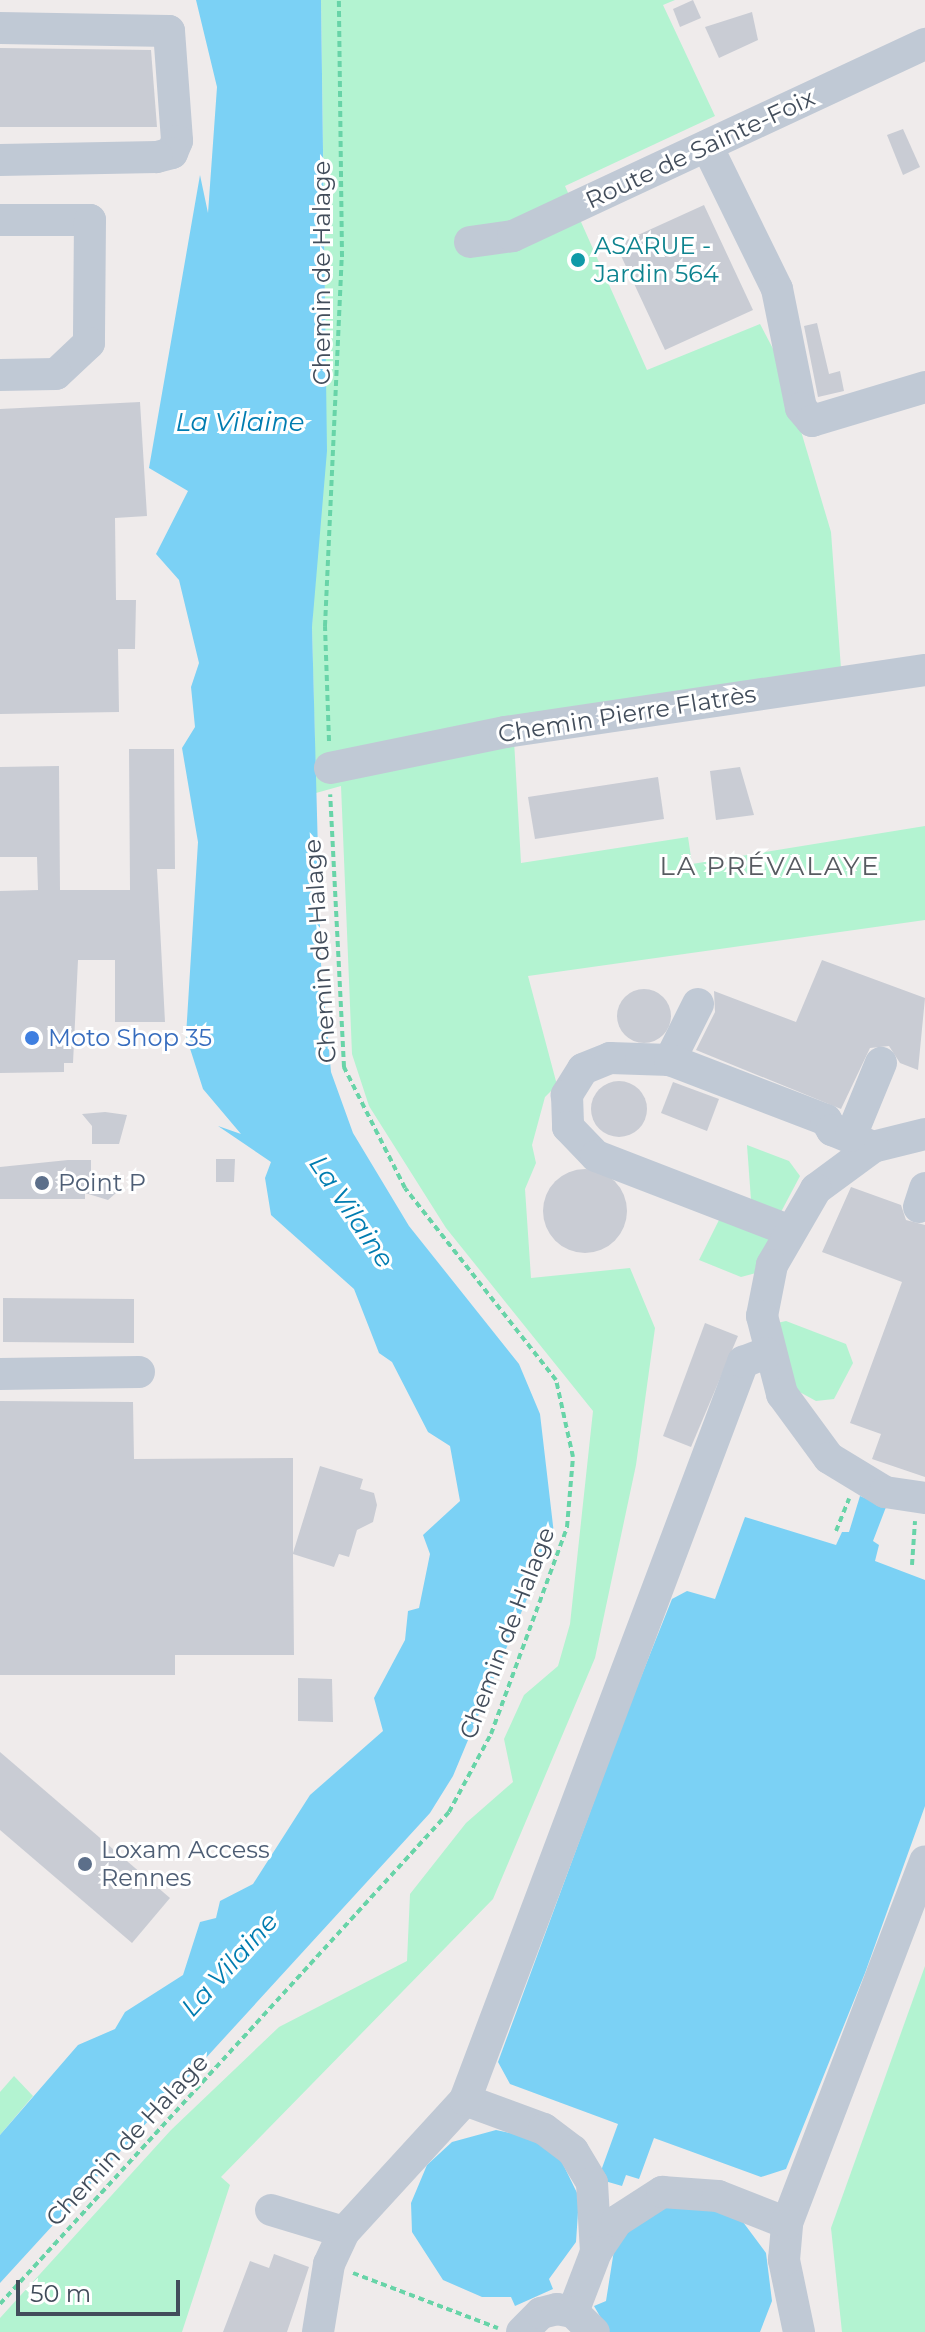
<!DOCTYPE html>
<meta charset="utf-8">
<style>
body{margin:0}
#map{position:relative;width:925px;height:2332px;overflow:hidden;background:#efebeb;font-family:Montserrat,sans-serif}
div>[style]{position:absolute}
.green>*{inset:0;background:#b3f3d1}
.water>*{inset:0;background:#7bd1f5}
.building>*{inset:0;background:#c9ccd4}
.round{border-radius:50%}
.path>*{height:4px;margin-top:-2px;transform-origin:0;background:repeating-linear-gradient(90deg,#68d4a8 0 6px,transparent 0 10px)}
.minor>*{height:32px;margin:-16px;padding:0 16px;transform-origin:16px;border-radius:16px;background:#c0c9d5}
.dots>*{width:22px;height:22px;translate:-50% -50%;box-sizing:border-box;border:4px solid #fff;border-radius:50%}
span{translate:-50% -50%;white-space:nowrap;text-align:center;line-height:1.15;-webkit-text-stroke:6px #fff;paint-order:stroke}
.street-label{font-size:24px;color:#424d5b}
.culture-label{font-size:24px;color:#0d838f}
.left{translate:0 -50%;text-align:left}
.shop-label{font-size:24px;color:#366cbe}
.service-label{font-size:24px;color:#4e5e75}
.water-label{font-size:26px;color:#007cb0;font-style:italic}
.neighbourhood-label{font-size:26px;color:#575b61;letter-spacing:2px}
.scale{position:absolute;left:16px;top:2280px;width:164px;height:36px;box-sizing:border-box;border:4px solid #424d5b;border-top:0;padding-left:10px;font-size:24px;line-height:28px;white-space:nowrap;color:#424d5b;-webkit-text-stroke:6px #fff;paint-order:stroke}
</style>
<div id="map">
<div class="green">
<div style="clip-path:polygon(321px 0,675px 0,663px 5px,715px 116px,565px 186px,647px 370px,760px 324px,781px 364px,831px 532px,843px 696px,514px 740px,521px 863px,688px 837px,692px 864px,925px 826px,925px 920px,528px 976px,557px 1085px,545px 1097px,532px 1145px,536px 1163px,525px 1189px,531px 1278px,630px 1268px,655px 1328px,636px 1465px,595px 1658px,493px 1899px,221px 2177px,230px 2185px,182px 2332px,0 2332px,0 2318px,171px 2130px,279px 2027px,407px 1961px,410px 1894px,466px 1823px,513px 1782px,504px 1739px,524px 1695px,558px 1666px,570px 1624px,593px 1411px,446px 1228px,369px 1106px,352px 1054px,341px 786px,316px 793px,312px 627px,325px 292px)"></div>
<div style="clip-path:polygon(747px 1145px,789px 1161px,800px 1176px,781px 1212px,751px 1200px)"></div>
<div style="clip-path:polygon(720px 1218px,770px 1236px,756px 1273px,741px 1277px,699px 1260px)"></div>
<div style="clip-path:polygon(786px 1321px,846px 1344px,853px 1363px,834px 1399px,816px 1401px,796px 1390px,777px 1323px)"></div>
<div style="clip-path:polygon(925px 1966px,925px 2332px,842px 2332px,831px 2228px)"></div>
<div style="clip-path:polygon(14px 2076px,33px 2096px,0 2135px,0 2092px)"></div>
</div>
<div class="water">
<div style="clip-path:polygon(196px 0,321px 0,327px 451px,312px 627px,321px 964px,331px 1072px,353px 1133px,409px 1226px,519px 1364px,540px 1414px,554px 1534px,453px 1776px,430px 1813px,0 2283px,0 2135px,78px 2045px,115px 2029px,125px 2012px,183px 1975px,200px 1922px,216px 1918px,220px 1901px,253px 1884px,310px 1795px,383px 1731px,374px 1698px,405px 1640px,408px 1611px,419px 1608px,430px 1554px,423px 1535px,460px 1501px,450px 1446px,428px 1432px,392px 1362px,379px 1353px,354px 1289px,271px 1215px,265px 1178px,271px 1162px,218px 1126px,241px 1134px,203px 1089px,186px 1036px,198px 842px,182px 748px,195px 727px,191px 687px,199px 663px,179px 580px,156px 554px,188px 491px,149px 468px,200px 175px,208px 213px,217px 87px)"></div>
<div style="clip-path:polygon(860px 1496px,886px 1507px,873px 1541px,879px 1545px,875px 1561px,925px 1580px,925px 1806px,865px 1973px,786px 2169px,761px 2177px,654px 2138px,639px 2179px,626px 2175px,622px 2186px,598px 2179px,618px 2124px,510px 2084px,498px 2062px,625px 1717px,672px 1599px,687px 1591px,715px 1599px,745px 1517px,836px 1545px,842px 1532px,849px 1532px)"></div>
<div style="clip-path:polygon(496px 2130px,530px 2137px,561px 2160px,579px 2197px,576px 2242px,549px 2279px,553px 2289px,515px 2306px,511px 2297px,482px 2297px,443px 2280px,412px 2232px,411px 2203px,427px 2165px,452px 2142px)"></div>
<div style="clip-path:polygon(698px 2202px,743px 2222px,766px 2253px,772px 2301px,760px 2332px,609px 2332px,594px 2306px,606px 2301px,615px 2244px,651px 2209px)"></div>
</div>
<div class="building">
<div style="clip-path:polygon(693px 0,701px 18px,680px 27px,673px 9px)"></div>
<div style="clip-path:polygon(752px 12px,758px 40px,719px 58px,705px 27px)"></div>
<div style="clip-path:polygon(0 48px,151px 50px,157px 127px,0 127px)"></div>
<div style="clip-path:polygon(903px 129px,920px 167px,903px 175px,887px 135px)"></div>
<div style="clip-path:polygon(704px 205px,753px 310px,665px 350px,616px 245px)"></div>
<div style="clip-path:polygon(817px 323px,829px 374px,840px 371px,844px 391px,818px 397px,804px 326px)"></div>
<div style="clip-path:polygon(140px 402px,147px 516px,115px 518px,116px 600px,136px 600px,135px 649px,118px 649px,119px 712px,0 714px,0 409px)"></div>
<div style="clip-path:polygon(129px 749px,174px 749px,175px 869px,157px 869px,165px 1022px,115px 1022px,115px 960px,78px 960px,73px 1063px,64px 1063px,64px 1072px,0 1073px,0 891px,38px 890px,37px 857px,0 857px,0 767px,59px 766px,60px 890px,130px 890px)"></div>
<div style="clip-path:polygon(740px 767px,754px 815px,716px 820px,710px 771px)"></div>
<div style="clip-path:polygon(658px 777px,664px 819px,535px 839px,528px 797px)"></div>
<div style="clip-path:polygon(822px 960px,925px 998px,918px 1070px,900px 1063px,889px 1046px,870px 1048px,841px 1109px,696px 1050px,715px 1012px,714px 991px,796px 1022px)"></div>
<div class="round" style="left:617px;top:989px;width:54px;height:54px"></div>
<div class="round" style="left:591px;top:1081px;width:56px;height:56px"></div>
<div style="clip-path:polygon(673px 1082px,719px 1099px,707px 1131px,661px 1113px)"></div>
<div style="clip-path:polygon(105px 1112px,127px 1115px,119px 1144px,92px 1144px,92px 1126px,82px 1114px)"></div>
<div style="clip-path:polygon(216px 1159px,235px 1159px,234px 1182px,216px 1182px)"></div>
<div style="clip-path:polygon(68px 1160px,91px 1160px,91px 1176px,113px 1178px,116px 1193px,108px 1200px,85px 1193px,85px 1199px,0 1199px,0 1167px)"></div>
<div class="round" style="left:543px;top:1169px;width:84px;height:84px"></div>
<div style="clip-path:polygon(851px 1187px,901px 1205px,906px 1220px,925px 1225px,925px 1477px,872px 1459px,881px 1434px,850px 1423px,902px 1282px,822px 1252px)"></div>
<div style="clip-path:polygon(3px 1298px,134px 1299px,134px 1343px,3px 1342px)"></div>
<div style="clip-path:polygon(705px 1323px,738px 1336px,691px 1447px,663px 1436px)"></div>
<div style="clip-path:polygon(0 1401px,133px 1402px,134px 1459px,293px 1458px,293px 1553px,320px 1466px,363px 1479px,360px 1489px,374px 1493px,377px 1505px,373px 1522px,357px 1530px,349px 1557px,339px 1554px,334px 1567px,293px 1554px,294px 1655px,175px 1655px,175px 1675px,0 1675px)"></div>
<div style="clip-path:polygon(298px 1678px,332px 1679px,333px 1722px,298px 1721px)"></div>
<div style="clip-path:polygon(0 1752px,170px 1898px,132px 1943px,0 1830px)"></div>
<div style="clip-path:polygon(274px 2254px,309px 2267px,287px 2332px,223px 2332px,250px 2261px,269px 2268px)"></div>
</div>
<div class="path">
<div style="left:329px;top:741px;width:115px;rotate:-92deg"></div>
<div style="left:325px;top:626px;width:369px;rotate:-87.4deg"></div>
<div style="left:342px;top:257px;width:257px;rotate:-90.7deg"></div>
<div style="left:836px;top:1531px;width:35px;rotate:-68deg"></div>
<div style="left:912px;top:1565px;width:44px;rotate:-86.1deg"></div>
<div style="left:353px;top:2273px;width:155px;rotate:20.8deg"></div>
<div style="left:0;top:2304px;width:666px;rotate:-47.62deg"></div>
<div style="left:449px;top:1812px;width:89px;rotate:-61.7deg"></div>
<div style="left:491px;top:1734px;width:221px;rotate:-69.8deg"></div>
<div style="left:567px;top:1527px;width:70px;rotate:-85.1deg"></div>
<div style="left:573px;top:1457px;width:79px;rotate:-102.4deg"></div>
<div style="left:556px;top:1380px;width:244px;rotate:-128.2deg"></div>
<div style="left:405px;top:1188px;width:136px;rotate:-116.8deg"></div>
<div style="left:344px;top:1067px;width:273px;rotate:-92.9deg"></div>
</div>
<div class="minor">
<div style="left:0;top:28px;width:169px;rotate:1deg"></div>
<div style="left:169px;top:31px;width:110px;rotate:85.8deg"></div>
<div style="left:177px;top:141px;width:13px;rotate:113deg"></div>
<div style="left:172px;top:153px;width:16px;rotate:165deg"></div>
<div style="left:157px;top:157px;width:157px;rotate:178.9deg"></div>
<div style="left:707px;top:146px;width:159px;rotate:63.9deg"></div>
<div style="left:777px;top:289px;width:121px;rotate:78.6deg"></div>
<div style="left:801px;top:408px;width:17px;rotate:50deg"></div>
<div style="left:812px;top:421px;width:118px;rotate:-16.7deg"></div>
<div style="left:0;top:220px;width:90px"></div>
<div style="left:90px;top:220px;width:123px;rotate:90.5deg"></div>
<div style="left:89px;top:343px;width:45px;rotate:136.8deg"></div>
<div style="left:56px;top:374px;width:56px;rotate:179deg"></div>
<div style="left:470px;top:242px;width:43px;rotate:-7.9deg"></div>
<div style="left:513px;top:236px;width:455px;rotate:-25deg"></div>
<div style="left:330px;top:768px;width:179px;rotate:-11.6deg"></div>
<div style="left:505px;top:732px;width:425px;rotate:-8.4deg"></div>
<div style="left:698px;top:1004px;width:63px;rotate:116.6deg"></div>
<div style="left:670px;top:1060px;width:60px;rotate:-178.1deg"></div>
<div style="left:610px;top:1058px;width:29px;rotate:158deg"></div>
<div style="left:583px;top:1069px;width:31px;rotate:122deg"></div>
<div style="left:567px;top:1095px;width:32px;rotate:88deg"></div>
<div style="left:568px;top:1127px;width:40px;rotate:46deg"></div>
<div style="left:596px;top:1156px;width:206px;rotate:21.1deg"></div>
<div style="left:670px;top:1060px;width:167px;rotate:21deg"></div>
<div style="left:826px;top:1120px;width:12px;rotate:59deg"></div>
<div style="left:832px;top:1130px;width:44px;rotate:22.5deg"></div>
<div style="left:925px;top:1134px;width:54px;rotate:166deg"></div>
<div style="left:873px;top:1147px;width:71px;rotate:143.6deg"></div>
<div style="left:816px;top:1189px;width:88px;rotate:120.1deg"></div>
<div style="left:772px;top:1265px;width:52px;rotate:101.1deg"></div>
<div style="left:762px;top:1316px;width:81px;rotate:75.6deg"></div>
<div style="left:782px;top:1394px;width:79px;rotate:53.7deg"></div>
<div style="left:829px;top:1458px;width:66px;rotate:31.3deg"></div>
<div style="left:885px;top:1492px;width:40px;rotate:8.5deg"></div>
<div style="left:851px;top:1136px;width:79px;rotate:-67.7deg"></div>
<div style="left:919px;top:1207px;width:20px;rotate:-72deg"></div>
<div style="left:0;top:1374px;width:139px;rotate:-0.8deg"></div>
<div style="left:465px;top:2100px;width:84px;rotate:20.2deg"></div>
<div style="left:544px;top:2129px;width:36px;rotate:37deg"></div>
<div style="left:573px;top:2151px;width:37px;rotate:59deg"></div>
<div style="left:592px;top:2183px;width:69px;rotate:86.7deg"></div>
<div style="left:596px;top:2252px;width:37px;rotate:-56deg"></div>
<div style="left:617px;top:2221px;width:54px;rotate:-32.8deg"></div>
<div style="left:662px;top:2192px;width:56px;rotate:4.1deg"></div>
<div style="left:718px;top:2196px;width:74px;rotate:21.4deg"></div>
<div style="left:271px;top:2210px;width:76px;rotate:16.8deg"></div>
<div style="left:573px;top:2312px;width:64px;rotate:-69deg"></div>
<div style="left:318px;top:2332px;width:69px;rotate:-80.8deg"></div>
<div style="left:329px;top:2264px;width:35px;rotate:-65deg"></div>
<div style="left:344px;top:2232px;width:179px;rotate:-47.5deg"></div>
<div style="left:465px;top:2100px;width:789px;rotate:-69.36deg"></div>
<div style="left:743px;top:1362px;width:25px;rotate:-21deg"></div>
<div style="left:522px;top:2332px;width:27px;rotate:-45deg"></div>
<div style="left:541px;top:2313px;width:16px;rotate:-14deg"></div>
<div style="left:557px;top:2309px;width:16px;rotate:11deg"></div>
<div style="left:573px;top:2312px;width:29px;rotate:44deg"></div>
<div style="left:799px;top:2332px;width:74px;rotate:-101.8deg"></div>
<div style="left:784px;top:2260px;width:37px;rotate:-85deg"></div>
<div style="left:787px;top:2223px;width:387px;rotate:-69.1deg"></div>
</div>
<div class="dots">
<div style="left:578px;top:260px;background:#0f9aa8"></div>
<div style="left:32px;top:1038px;background:#3f7fe0"></div>
<div style="left:42px;top:1183px;background:#5c6f8a"></div>
<div style="left:85px;top:1864px;background:#5c6f8a"></div>
</div>
<div class="street-label">
<span style="left:700px;top:149px;rotate:-25deg">Route de Sainte-Foix</span>
<span style="left:322px;top:273px;rotate:-90deg">Chemin de Halage</span>
<span style="left:627px;top:714px;rotate:-9deg">Chemin Pierre Flatrès</span>
<span style="left:320px;top:951px;rotate:-94deg">Chemin de Halage</span>
<span style="left:507px;top:1633px;rotate:-69deg">Chemin de Halage</span>
<span style="left:127px;top:2140px;rotate:-47deg">Chemin de Halage</span>
</div>
<div class="culture-label">
<span class="left" style="left:594px;top:260px">ASARUE -<br>Jardin 564</span>
</div>
<div class="shop-label">
<span class="left" style="left:48px;top:1038px">Moto Shop 35</span>
</div>
<div class="service-label">
<span class="left" style="left:58px;top:1183px">Point P</span>
<span class="left" style="left:101px;top:1864px">Loxam Access<br>Rennes</span>
</div>
<div class="water-label">
<span style="left:240px;top:423px">La Vilaine</span>
<span style="left:351px;top:1212px;rotate:56deg">La Vilaine</span>
<span style="left:230px;top:1965px;rotate:-48deg">La Vilaine</span>
</div>
<div class="neighbourhood-label">
<span style="left:770px;top:867px">LA PRÉVALAYE</span>
</div>
<div class="scale">50 m</div>
</div>
